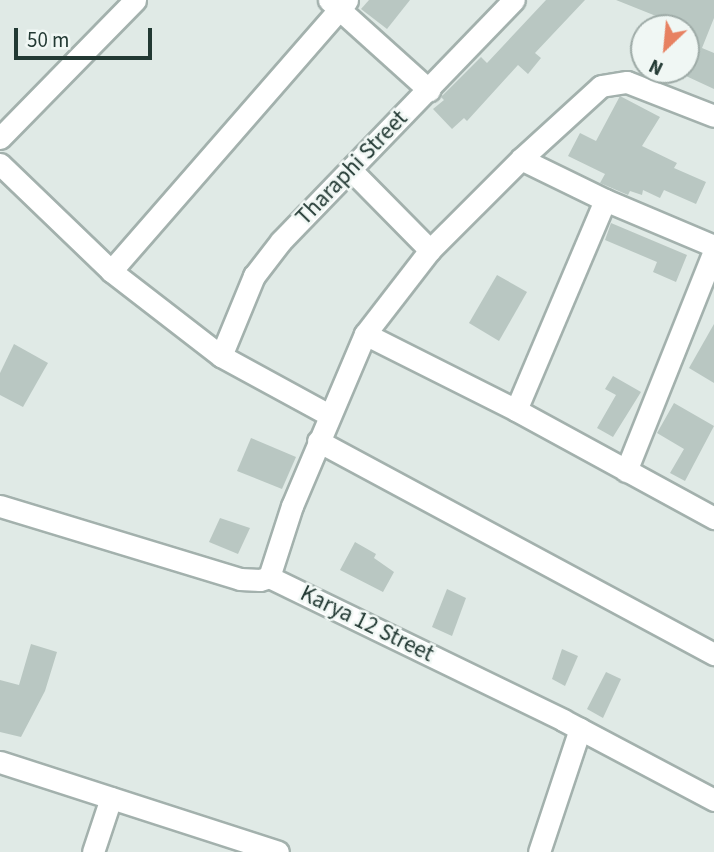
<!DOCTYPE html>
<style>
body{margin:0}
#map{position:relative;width:714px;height:852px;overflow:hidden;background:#e0eae6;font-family:"Source Sans 3",sans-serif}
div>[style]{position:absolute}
.building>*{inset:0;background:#b9c7c2}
.roads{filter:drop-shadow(2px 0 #a3b1ad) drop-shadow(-2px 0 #a3b1ad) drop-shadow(0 2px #a3b1ad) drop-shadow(0 -2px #a3b1ad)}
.minor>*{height:21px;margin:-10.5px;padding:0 10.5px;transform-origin:10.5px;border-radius:10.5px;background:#fff}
span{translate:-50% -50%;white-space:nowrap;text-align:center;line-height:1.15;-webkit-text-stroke:5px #f0f7f4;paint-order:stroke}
.street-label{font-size:23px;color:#223933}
.north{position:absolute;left:630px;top:14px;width:70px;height:70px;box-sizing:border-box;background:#f0f7f4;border:2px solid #9eaba7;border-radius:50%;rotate:206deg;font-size:19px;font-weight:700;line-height:28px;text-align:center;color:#223933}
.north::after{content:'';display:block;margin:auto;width:24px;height:32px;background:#e78161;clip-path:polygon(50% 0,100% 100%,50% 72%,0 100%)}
.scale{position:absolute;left:14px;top:28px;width:138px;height:32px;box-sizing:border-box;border:4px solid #223933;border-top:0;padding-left:9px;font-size:21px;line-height:24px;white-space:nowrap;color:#223933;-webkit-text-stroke:5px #f0f7f4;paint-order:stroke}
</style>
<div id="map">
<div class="building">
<div style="clip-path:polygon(369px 0,410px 0,387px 29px,361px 9px)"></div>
<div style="clip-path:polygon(546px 0,585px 0,535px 53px,541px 58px,528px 74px,518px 65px,467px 121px,464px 118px,452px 129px,433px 109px,444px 100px,441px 97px,481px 57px,487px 63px)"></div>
<div style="clip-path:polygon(616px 0,714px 0,714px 18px,702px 48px,714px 53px,714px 89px,686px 76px,686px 28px)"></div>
<div style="clip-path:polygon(620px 96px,660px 117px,642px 146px,677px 163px,674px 168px,706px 182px,696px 204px,664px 190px,660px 198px,643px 190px,642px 195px,630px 191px,628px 195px,600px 183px,605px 174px,568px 156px,580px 133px,596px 141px)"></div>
<div style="clip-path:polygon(611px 223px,687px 255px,676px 282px,653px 272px,657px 262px,605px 240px)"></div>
<div style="clip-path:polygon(497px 275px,527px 292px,499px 341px,469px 323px)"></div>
<div style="clip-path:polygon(714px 324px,714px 383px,689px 368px)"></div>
<div style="clip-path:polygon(14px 344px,48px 363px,23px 407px,0 395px,0 373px)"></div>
<div style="clip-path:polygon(613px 376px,641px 392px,613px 437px,597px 428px,616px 395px,605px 389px)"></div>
<div style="clip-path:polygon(674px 403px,714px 426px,685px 481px,670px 473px,684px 449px,657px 433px)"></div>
<div style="clip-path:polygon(251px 438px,296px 457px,282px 489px,237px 471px)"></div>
<div style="clip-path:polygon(220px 518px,250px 528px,238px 554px,209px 542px)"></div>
<div style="clip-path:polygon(355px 542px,376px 554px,374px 558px,394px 572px,383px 592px,340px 570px)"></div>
<div style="clip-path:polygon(447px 589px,466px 598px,452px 636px,432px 627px)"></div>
<div style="clip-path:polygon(31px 644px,57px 652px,45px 691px,21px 737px,0 732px,0 680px,19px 685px)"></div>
<div style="clip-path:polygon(562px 649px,578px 656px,565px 686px,552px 679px)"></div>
<div style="clip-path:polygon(606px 672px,621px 679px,603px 718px,587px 709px)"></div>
</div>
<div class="roads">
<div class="minor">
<div style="left:329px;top:0;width:135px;rotate:42deg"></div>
<div style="left:0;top:138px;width:193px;rotate:-45.6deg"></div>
<div style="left:521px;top:159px;width:93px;rotate:26deg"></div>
<div style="left:605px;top:200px;width:118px;rotate:22.9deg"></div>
<div style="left:0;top:164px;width:154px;rotate:43.9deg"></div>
<div style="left:111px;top:271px;width:139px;rotate:37.7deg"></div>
<div style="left:221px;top:356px;width:123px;rotate:28.6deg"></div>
<div style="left:350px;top:169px;width:114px;rotate:45.4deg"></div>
<div style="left:111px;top:271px;width:359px;rotate:-48.9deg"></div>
<div style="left:365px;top:334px;width:169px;rotate:26.7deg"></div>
<div style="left:516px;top:410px;width:226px;rotate:28.6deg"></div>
<div style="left:221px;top:356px;width:87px;rotate:-67.6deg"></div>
<div style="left:254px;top:276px;width:44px;rotate:-52.4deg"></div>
<div style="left:281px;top:241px;width:335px;rotate:-46deg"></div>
<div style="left:516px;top:410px;width:228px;rotate:-67deg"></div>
<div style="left:318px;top:441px;width:450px;rotate:28.3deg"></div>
<div style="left:626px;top:471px;width:237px;rotate:-68.2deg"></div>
<div style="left:0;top:506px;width:251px;rotate:16.9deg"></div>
<div style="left:240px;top:579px;width:20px;rotate:3deg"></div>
<div style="left:260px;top:580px;width:9px;rotate:-18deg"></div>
<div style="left:269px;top:577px;width:327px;rotate:25.9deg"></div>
<div style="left:563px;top:720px;width:171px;rotate:27.9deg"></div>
<div style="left:269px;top:577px;width:75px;rotate:-72.1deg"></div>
<div style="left:292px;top:506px;width:187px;rotate:-67deg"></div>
<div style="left:365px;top:334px;width:106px;rotate:-52.3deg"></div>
<div style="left:430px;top:250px;width:129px;rotate:-45deg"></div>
<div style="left:521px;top:159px;width:108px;rotate:-42.4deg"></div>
<div style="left:601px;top:86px;width:26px;rotate:-9deg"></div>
<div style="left:627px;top:82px;width:93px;rotate:21.3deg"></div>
<div style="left:0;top:762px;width:292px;rotate:17.9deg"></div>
<div style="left:93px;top:852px;width:57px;rotate:-71.6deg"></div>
<div style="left:539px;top:852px;width:130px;rotate:-71.6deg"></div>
</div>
</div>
<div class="street-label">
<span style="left:352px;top:168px;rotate:-46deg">Tharaphi Street</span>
<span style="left:367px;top:624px;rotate:26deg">Karya 12 Street</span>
</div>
<div class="north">N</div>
<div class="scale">50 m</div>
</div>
